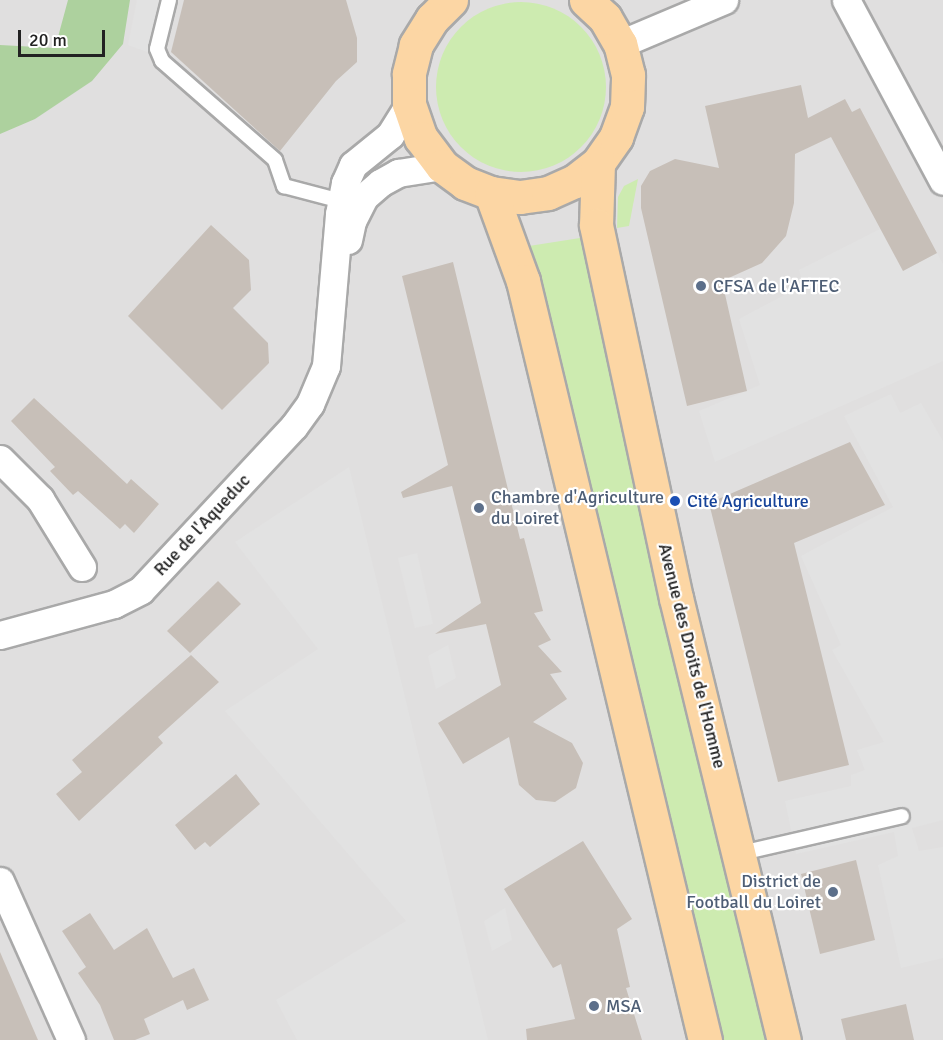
<!DOCTYPE html>
<meta charset="utf-8">
<style>
body{margin:0}
#map{position:relative;width:943px;height:1040px;overflow:hidden;background:#f2efe9;font-family:Signika,sans-serif}
div>[style]{position:absolute}
.residential>*{inset:0;background:#e0dfdf}
.grass>*{inset:0;background:#cdebb0}
.round{border-radius:50%}
.forest>*{inset:0;background:#add19e}
.parking>*{inset:0;background:#e2e2e2}
.building>*{inset:0;background:#c7bfb8}
.roads{filter:drop-shadow(2px 0 #a9a9a9) drop-shadow(-2px 0 #a9a9a9) drop-shadow(0 2px #a9a9a9) drop-shadow(0 -2px #a9a9a9)}
.service>*{height:14px;margin:-7px;padding:0 7px;transform-origin:7px;border-radius:7px;background:#fff}
.minor>*{height:27px;margin:-13.5px;padding:0 13.5px;transform-origin:13.5px;border-radius:13.5px;background:#fff}
.primary>*{height:33px;margin:-16.5px;padding:0 16.5px;transform-origin:16.5px;border-radius:16.5px;background:#fcd6a4}
.dots>*{width:16px;height:16px;translate:-50% -50%;box-sizing:border-box;border:3px solid #fff;border-radius:50%}
span{translate:-50% -50%;white-space:nowrap;text-align:center;line-height:1.15;-webkit-text-stroke:4.5px #fff;paint-order:stroke}
.service-label{font-size:18px;color:#4e5e75}
.left{translate:0 -50%;text-align:left}
.right{translate:-100% -50%;text-align:right}
.transit-label{font-size:18px;color:#164399}
.street-label{font-size:18px;color:#222}
.scale{position:absolute;left:18px;top:30px;width:87px;height:27px;box-sizing:border-box;border:3px solid #222;border-top:0;padding-left:8px;font-size:18px;line-height:21px;white-space:nowrap;color:#222;-webkit-text-stroke:4px #fff;paint-order:stroke}
</style>
<div id="map">
<div class="residential">
<div style="clip-path:polygon(0 0,943px 0,943px 1040px,0 1040px)"></div>
</div>
<div class="grass">
<div class="round" style="left:436px;top:2px;width:170px;height:170px"></div>
<div style="clip-path:polygon(638px 179px,629px 226px,617px 228px,618px 197px,624px 186px)"></div>
<div style="clip-path:polygon(580px 238px,746px 940px,768px 1040px,717px 1040px,631px 700px,529px 246px)"></div>
</div>
<div class="forest">
<div style="clip-path:polygon(68px 0,130px 0,123px 44px,92px 81px,35px 119px,0 134px,0 45px,55px 48px)"></div>
</div>
<div class="parking">
<div style="clip-path:polygon(137px 0,169px 0,157px 49px,147px 52px,128px 45px)"></div>
<div style="clip-path:polygon(880px 229px,903px 271px,937px 253px,943px 264px,943px 361px,715px 462px,699px 411px,760px 385px,739px 319px,792px 291px,788px 284px,801px 277px,799px 270px)"></div>
<div style="clip-path:polygon(891px 394px,900px 413px,921px 403px,943px 441px,943px 820px,912px 828px,919px 851px,943px 847px,943px 958px,901px 968px,878px 865px,898px 856px,894px 832px,796px 854px,785px 801px,851px 786px,851px 775px,865px 770px,857px 750px,884px 742px,832px 650px,841px 645px,801px 556px,893px 507px,844px 416px)"></div>
<div style="clip-path:polygon(349px 467px,361px 516px,488px 1040px,297px 1040px,276px 1000px,406px 921px,225px 711px,318px 649px,235px 542px)"></div>
<div style="clip-path:polygon(417px 553px,433px 624px,415px 628px,398px 558px)"></div>
<div style="clip-path:polygon(448px 645px,456px 678px,436px 689px,428px 656px)"></div>
<div style="clip-path:polygon(505px 908px,512px 940px,492px 951px,484px 921px)"></div>
</div>
<div class="building">
<div style="clip-path:polygon(184px 0,346px 0,357px 38px,357px 62px,336px 81px,280px 151px,171px 52px)"></div>
<div style="clip-path:polygon(801px 85px,808px 118px,845px 99px,852px 112px,860px 108px,937px 253px,903px 271px,831px 137px,795px 154px,794px 203px,786px 236px,762px 263px,722px 281px,747px 391px,687px 406px,641px 208px,641px 186px,650px 171px,675px 159px,719px 168px,705px 106px)"></div>
<div style="clip-path:polygon(211px 225px,249px 260px,251px 290px,233px 308px,268px 343px,269px 363px,222px 410px,128px 316px)"></div>
<div style="clip-path:polygon(453px 262px,520px 539px,524px 538px,543px 611px,534px 613px,551px 640px,538px 646px,562px 672px,550px 674px,567px 699px,533px 722px,572px 743px,583px 763px,576px 788px,555px 802px,536px 800px,519px 785px,509px 737px,463px 764px,438px 723px,501px 685px,486px 624px,435px 634px,481px 603px,452px 486px,403px 498px,401px 492px,448px 465px,402px 276px)"></div>
<div style="clip-path:polygon(34px 398px,127px 484px,131px 479px,159px 504px,134px 533px,125px 524px,120px 529px,78px 491px,73px 495px,50px 471px,55px 467px,11px 421px)"></div>
<div style="clip-path:polygon(850px 442px,885px 505px,794px 543px,849px 765px,778px 782px,709px 503px)"></div>
<div style="clip-path:polygon(218px 581px,241px 604px,190px 653px,167px 631px)"></div>
<div style="clip-path:polygon(191px 655px,219px 682px,158px 737px,163px 743px,79px 821px,56px 794px,82px 772px,72px 760px)"></div>
<div style="clip-path:polygon(236px 774px,260px 804px,210px 847px,205px 842px,195px 850px,175px 825px)"></div>
<div style="clip-path:polygon(583px 841px,632px 919px,617px 929px,630px 987px,626px 988px,642px 1040px,527px 1040px,526px 1029px,575px 1019px,561px 964px,553px 968px,504px 889px)"></div>
<div style="clip-path:polygon(856px 860px,875px 940px,820px 954px,801px 874px)"></div>
<div style="clip-path:polygon(90px 913px,114px 950px,147px 928px,173px 978px,194px 968px,209px 1000px,187px 1010px,183px 1000px,144px 1019px,150px 1034px,135px 1040px,114px 1040px,100px 1005px,78px 973px,86px 967px,62px 931px)"></div>
<div style="clip-path:polygon(0 952px,38px 1040px,0 1040px)"></div>
<div style="clip-path:polygon(906px 1004px,914px 1040px,846px 1040px,841px 1019px)"></div>
</div>
<div class="roads">
<div class="service">
<div style="left:169px;top:0;width:50px;rotate:103.8deg"></div>
<div style="left:157px;top:49px;width:13px;rotate:67deg"></div>
<div style="left:162px;top:61px;width:150px;rotate:41.2deg"></div>
<div style="left:275px;top:160px;width:28px;rotate:71deg"></div>
<div style="left:284px;top:186px;width:59px;rotate:14.7deg"></div>
<div style="left:741px;top:853px;width:165px;rotate:-12.9deg"></div>
</div>
<div class="minor">
<div style="left:846px;top:0;width:205px;rotate:61.8deg"></div>
<div style="left:620px;top:44px;width:113px;rotate:-22.9deg"></div>
<div style="left:348px;top:240px;width:19px;rotate:-78deg"></div>
<div style="left:352px;top:221px;width:27px;rotate:-63deg"></div>
<div style="left:364px;top:197px;width:21px;rotate:-41deg"></div>
<div style="left:380px;top:183px;width:21px;rotate:-29deg"></div>
<div style="left:398px;top:173px;width:45px;rotate:-9deg"></div>
<div style="left:0;top:459px;width:57px;rotate:45deg"></div>
<div style="left:40px;top:499px;width:80px;rotate:58.3deg"></div>
<div style="left:0;top:635px;width:118px;rotate:-15.2deg"></div>
<div style="left:114px;top:604px;width:30px;rotate:-27deg"></div>
<div style="left:141px;top:590px;width:224px;rotate:-47deg"></div>
<div style="left:294px;top:426px;width:27px;rotate:-54deg"></div>
<div style="left:310px;top:404px;width:41px;rotate:-67.2deg"></div>
<div style="left:326px;top:366px;width:153px;rotate:-85.1deg"></div>
<div style="left:339px;top:214px;width:32px;rotate:-79deg"></div>
<div style="left:345px;top:183px;width:20px;rotate:-66deg"></div>
<div style="left:353px;top:165px;width:48px;rotate:-39deg"></div>
<div style="left:390px;top:135px;width:36px;rotate:-58deg"></div>
<div style="left:0;top:881px;width:174px;rotate:65.9deg"></div>
</div>
<div class="primary">
<div style="left:451px;top:0;width:27px;rotate:135deg"></div>
<div style="left:432px;top:19px;width:31px;rotate:122deg"></div>
<div style="left:416px;top:45px;width:30px;rotate:104deg"></div>
<div style="left:409px;top:74px;width:30px;rotate:90deg"></div>
<div style="left:409px;top:104px;width:36px;rotate:71deg"></div>
<div style="left:421px;top:138px;width:35px;rotate:53deg"></div>
<div style="left:442px;top:166px;width:29px;rotate:36deg"></div>
<div style="left:465px;top:183px;width:28px;rotate:21deg"></div>
<div style="left:491px;top:193px;width:29px;rotate:8deg"></div>
<div style="left:520px;top:197px;width:28px;rotate:-8deg"></div>
<div style="left:548px;top:193px;width:30px;rotate:-24deg"></div>
<div style="left:575px;top:181px;width:29px;rotate:-38deg"></div>
<div style="left:598px;top:163px;width:32px;rotate:-55deg"></div>
<div style="left:616px;top:137px;width:32px;rotate:-70deg"></div>
<div style="left:627px;top:107px;width:32px;rotate:-88deg"></div>
<div style="left:628px;top:75px;width:32px;rotate:-104deg"></div>
<div style="left:620px;top:44px;width:30px;rotate:-120deg"></div>
<div style="left:605px;top:18px;width:26px;rotate:-137deg"></div>
<div style="left:598px;top:163px;width:62px;rotate:91.8deg"></div>
<div style="left:596px;top:225px;width:381px;rotate:77.9deg"></div>
<div style="left:676px;top:598px;width:455px;rotate:76.3deg"></div>
<div style="left:491px;top:193px;width:94px;rotate:70deg"></div>
<div style="left:523px;top:281px;width:781px;rotate:76.52deg"></div>
</div>
</div>
<div class="dots">
<div style="left:701px;top:286px;background:#5c6f8a"></div>
<div style="left:675px;top:501px;background:#1a4fb4"></div>
<div style="left:479px;top:508px;background:#5c6f8a"></div>
<div style="left:833px;top:892px;background:#5c6f8a"></div>
<div style="left:594px;top:1006px;background:#5c6f8a"></div>
</div>
<div class="service-label">
<span class="left" style="left:713px;top:286px">CFSA de l'AFTEC</span>
<span class="left" style="left:491px;top:508px">Chambre d'Agriculture<br>du Loiret</span>
<span class="right" style="left:821px;top:892px">District de<br>Football du Loiret</span>
<span class="left" style="left:606px;top:1006px">MSA</span>
</div>
<div class="transit-label">
<span class="left" style="left:687px;top:501px">Cité Agriculture</span>
</div>
<div class="street-label">
<span style="left:202px;top:525px;rotate:-47deg">Rue de l'Aqueduc</span>
<span style="left:692px;top:656px;rotate:76deg">Avenue des Droits de l'Homme</span>
</div>
<div class="scale">20 m</div>
</div>
